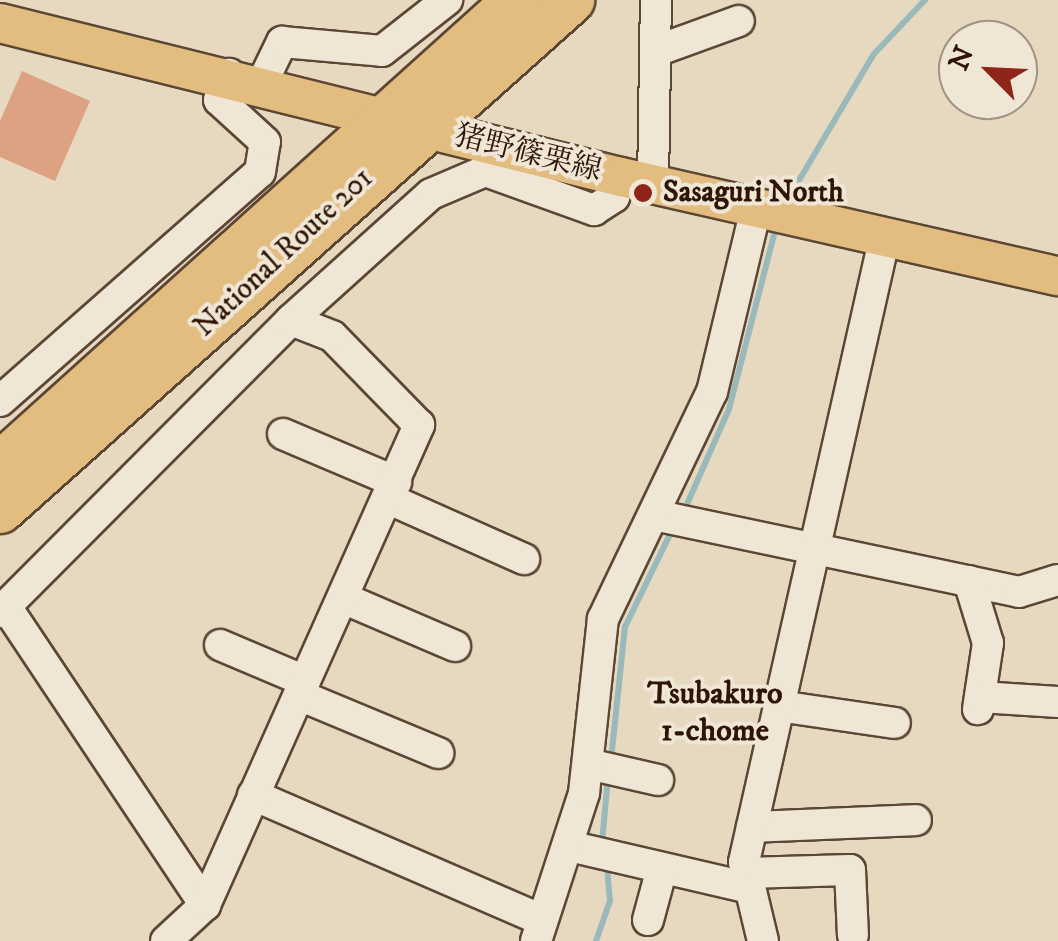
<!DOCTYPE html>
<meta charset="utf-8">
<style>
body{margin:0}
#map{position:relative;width:1058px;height:941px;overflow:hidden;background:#e6d9c0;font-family:"IM FELL DW Pica","Noto Serif JP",serif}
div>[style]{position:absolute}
.stream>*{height:6px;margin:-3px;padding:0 3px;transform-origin:3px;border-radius:3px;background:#99b9bb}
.building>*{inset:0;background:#dca282}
.roads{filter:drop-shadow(2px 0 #5c4634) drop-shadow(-2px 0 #5c4634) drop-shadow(0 2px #5c4634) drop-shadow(0 -2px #5c4634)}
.minor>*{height:30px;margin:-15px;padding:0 15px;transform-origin:15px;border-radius:15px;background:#efe6d6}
.major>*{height:38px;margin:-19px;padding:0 19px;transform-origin:19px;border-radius:19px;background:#e3bc80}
.highway>*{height:45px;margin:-22.5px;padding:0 22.5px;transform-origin:22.5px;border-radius:22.5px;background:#e3bc80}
.dots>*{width:28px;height:28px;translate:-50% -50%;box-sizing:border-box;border:5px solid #efe6d6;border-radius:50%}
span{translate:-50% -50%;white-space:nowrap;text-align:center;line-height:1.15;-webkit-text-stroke:8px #efe6d6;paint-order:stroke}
.street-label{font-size:30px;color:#2e1506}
.poi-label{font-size:30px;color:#2e1506;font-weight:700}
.left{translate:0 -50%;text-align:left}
.neighbourhood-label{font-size:32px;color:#2e1506;font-weight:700}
.north{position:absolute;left:938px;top:20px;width:100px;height:100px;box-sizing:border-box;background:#efe6d6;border:2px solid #a29283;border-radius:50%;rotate:294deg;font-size:28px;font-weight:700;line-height:40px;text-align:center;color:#2e1506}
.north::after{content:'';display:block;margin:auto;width:35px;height:45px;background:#8f2418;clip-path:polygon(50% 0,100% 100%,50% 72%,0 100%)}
</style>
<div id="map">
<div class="stream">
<div style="left:788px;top:199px;width:167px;rotate:-59.4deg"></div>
<div style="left:873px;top:55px;width:76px;rotate:-46.6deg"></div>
<div style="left:684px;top:511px;width:111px;rotate:-66.2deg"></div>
<div style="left:729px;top:409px;width:191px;rotate:-75.5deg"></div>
<div style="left:611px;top:760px;width:134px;rotate:-84deg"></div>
<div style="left:625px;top:627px;width:108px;rotate:-64.1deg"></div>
<div style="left:602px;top:843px;width:66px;rotate:-84.8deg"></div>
<div style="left:596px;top:941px;width:42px;rotate:-70.7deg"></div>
<div style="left:610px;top:901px;width:36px;rotate:-95deg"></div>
</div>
<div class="building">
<div style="clip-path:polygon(22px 71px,90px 101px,55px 181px,0 157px,0 121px)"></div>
</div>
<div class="roads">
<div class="minor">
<div style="left:656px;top:51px;width:88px;rotate:-19.9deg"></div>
<div style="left:262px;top:83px;width:46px;rotate:-64deg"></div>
<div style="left:282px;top:42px;width:100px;rotate:5.1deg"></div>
<div style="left:382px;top:51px;width:83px;rotate:-38.1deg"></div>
<div style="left:653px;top:185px;width:185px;rotate:-89.1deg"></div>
<div style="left:0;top:401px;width:346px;rotate:-41.4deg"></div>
<div style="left:260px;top:172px;width:30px;rotate:-81deg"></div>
<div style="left:265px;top:142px;width:62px;rotate:-137.6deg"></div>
<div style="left:219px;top:100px;width:28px;rotate:-69deg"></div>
<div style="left:283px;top:434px;width:123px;rotate:23deg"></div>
<div style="left:389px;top:499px;width:148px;rotate:24deg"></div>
<div style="left:654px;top:515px;width:373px;rotate:11.9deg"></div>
<div style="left:1019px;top:592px;width:41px;rotate:-17.1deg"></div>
<div style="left:969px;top:581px;width:65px;rotate:73deg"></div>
<div style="left:988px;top:643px;width:67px;rotate:98.6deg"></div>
<div style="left:343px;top:598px;width:122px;rotate:23.2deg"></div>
<div style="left:5px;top:605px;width:361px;rotate:56.3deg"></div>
<div style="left:0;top:612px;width:412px;rotate:-45.1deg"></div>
<div style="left:291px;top:320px;width:188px;rotate:-42deg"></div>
<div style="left:431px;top:194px;width:59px;rotate:-23.1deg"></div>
<div style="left:485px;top:171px;width:116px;rotate:19.7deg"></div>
<div style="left:594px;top:210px;width:24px;rotate:-33deg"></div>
<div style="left:614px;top:197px;width:21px;rotate:-71deg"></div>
<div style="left:220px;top:645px;width:92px;rotate:23deg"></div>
<div style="left:299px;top:695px;width:151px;rotate:22.6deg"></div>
<div style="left:980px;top:697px;width:78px;rotate:3.7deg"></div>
<div style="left:779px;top:706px;width:117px;rotate:8.3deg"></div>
<div style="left:588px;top:764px;width:72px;rotate:12.9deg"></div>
<div style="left:253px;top:795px;width:312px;rotate:23.4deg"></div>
<div style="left:752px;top:827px;width:164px;rotate:-2.4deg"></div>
<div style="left:569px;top:846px;width:186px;rotate:13.1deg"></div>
<div style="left:746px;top:873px;width:104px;rotate:-1.7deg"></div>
<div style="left:850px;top:870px;width:65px;rotate:87.4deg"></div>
<div style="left:648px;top:920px;width:54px;rotate:-74.9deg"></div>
<div style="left:166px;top:941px;width:53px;rotate:-42.7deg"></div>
<div style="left:205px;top:905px;width:526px;rotate:-65.97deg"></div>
<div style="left:419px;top:425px;width:124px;rotate:-134.3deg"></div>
<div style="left:332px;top:336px;width:44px;rotate:-158.7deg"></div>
<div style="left:536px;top:941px;width:156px;rotate:-72deg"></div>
<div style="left:584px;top:793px;width:175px;rotate:-83.8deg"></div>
<div style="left:603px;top:619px;width:252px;rotate:-64.4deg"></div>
<div style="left:712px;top:392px;width:188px;rotate:-76.5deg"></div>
<div style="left:763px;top:941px;width:81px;rotate:-103.5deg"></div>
<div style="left:744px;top:862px;width:642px;rotate:-77.31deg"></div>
</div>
<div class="major">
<div style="left:0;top:23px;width:640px;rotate:13.93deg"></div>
<div style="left:621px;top:177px;width:448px;rotate:12.8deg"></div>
</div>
<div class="highway">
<div style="left:0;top:464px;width:693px;rotate:-42.02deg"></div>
<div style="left:0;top:510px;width:766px;rotate:-41.77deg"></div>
</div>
</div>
<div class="dots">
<div style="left:643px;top:193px;background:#8f2418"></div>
</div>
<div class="street-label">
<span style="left:528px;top:154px;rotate:14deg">猪野篠栗線</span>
<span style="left:284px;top:253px;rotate:-43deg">National Route 201</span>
</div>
<div class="poi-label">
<span class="left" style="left:663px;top:193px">Sasaguri North</span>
</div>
<div class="neighbourhood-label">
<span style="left:715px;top:713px">Tsubakuro<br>1-chome</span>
</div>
<div class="north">N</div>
</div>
